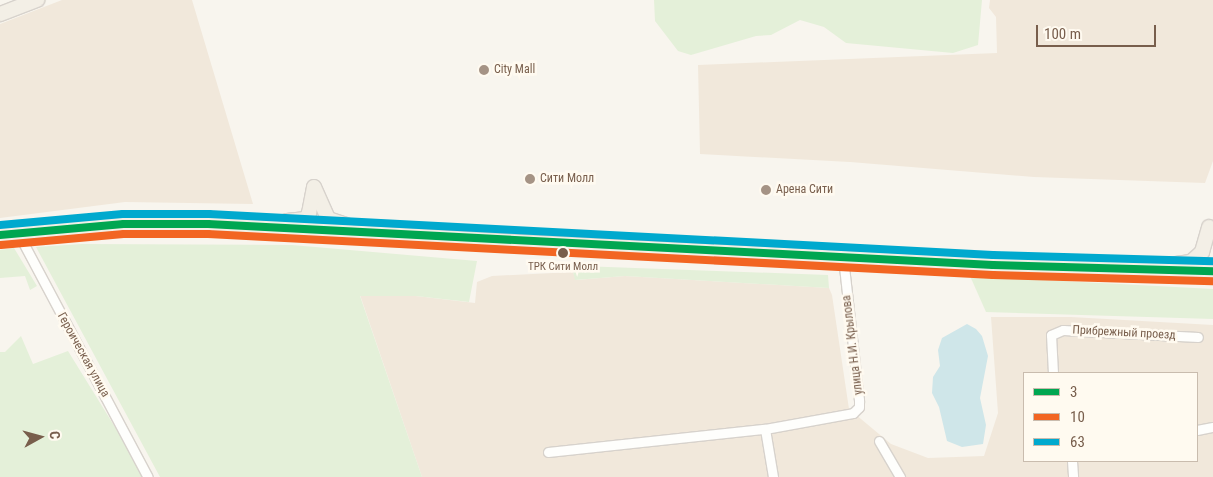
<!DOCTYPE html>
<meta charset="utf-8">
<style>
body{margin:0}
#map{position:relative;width:1213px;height:477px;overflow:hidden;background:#f8f5ee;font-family:"Roboto Condensed",sans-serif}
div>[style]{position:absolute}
.residential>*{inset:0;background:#f1e8db}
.green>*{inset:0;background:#e4f0d9}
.water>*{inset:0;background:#cfe6e9}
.roads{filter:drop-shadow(1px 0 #d7d2cc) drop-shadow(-1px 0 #d7d2cc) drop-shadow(0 1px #d7d2cc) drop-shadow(0 -1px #d7d2cc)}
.street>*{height:9px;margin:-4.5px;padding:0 4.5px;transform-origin:4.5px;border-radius:4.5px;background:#fefefc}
.primary>*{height:14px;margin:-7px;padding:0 7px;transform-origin:7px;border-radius:7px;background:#f3efe6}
.bus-1>*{height:8px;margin:-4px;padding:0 4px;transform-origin:4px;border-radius:4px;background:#00a651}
.bus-2>*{height:8px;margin:-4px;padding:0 4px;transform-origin:4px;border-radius:4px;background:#f26522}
.bus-3>*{height:8px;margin:-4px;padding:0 4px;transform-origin:4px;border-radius:4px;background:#00a9ce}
.dots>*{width:14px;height:14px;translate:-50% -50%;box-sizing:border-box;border:2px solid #fffaf0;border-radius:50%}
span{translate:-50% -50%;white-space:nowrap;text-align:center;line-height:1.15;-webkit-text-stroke:5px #fffaf0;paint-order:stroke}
.bus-label{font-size:11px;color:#785e4c}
.poi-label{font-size:12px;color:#785e4c}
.left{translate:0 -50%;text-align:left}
.street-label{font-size:12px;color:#785e4c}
.legend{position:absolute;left:1023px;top:372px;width:175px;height:90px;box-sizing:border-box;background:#fffaf0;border:1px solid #c9bcae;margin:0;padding:6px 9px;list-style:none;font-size:15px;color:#785e4c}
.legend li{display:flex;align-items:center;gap:10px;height:25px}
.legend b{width:25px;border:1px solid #c9bcae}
.north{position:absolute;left:15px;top:412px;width:50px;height:50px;-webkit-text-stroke:4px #fffaf0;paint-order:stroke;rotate:83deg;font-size:14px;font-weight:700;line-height:20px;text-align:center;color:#785e4c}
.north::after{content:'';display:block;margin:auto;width:18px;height:22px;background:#785e4c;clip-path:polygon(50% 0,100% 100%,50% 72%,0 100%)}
.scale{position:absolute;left:1036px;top:25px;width:120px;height:22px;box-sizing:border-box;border:2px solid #785e4c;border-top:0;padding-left:6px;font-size:15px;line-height:18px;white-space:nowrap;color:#785e4c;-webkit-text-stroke:4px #fffaf0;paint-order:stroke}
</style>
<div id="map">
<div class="residential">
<div style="clip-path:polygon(62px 0,192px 0,253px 204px,125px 202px,0 218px,0 24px)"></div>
<div style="clip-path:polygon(990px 0,1213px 0,1213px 161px,1205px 183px,1034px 177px,850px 162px,700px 154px,698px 65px,997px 53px,996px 17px,989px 8px)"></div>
<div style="clip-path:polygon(evenodd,573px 272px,576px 280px,625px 276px,829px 288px,832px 295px,849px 409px,891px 444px,928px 458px,984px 456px,998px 413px,991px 317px,1071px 317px,1213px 325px,1213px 477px,422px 477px,360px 295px,416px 296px,475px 303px,477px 282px,492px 276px,573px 272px,1024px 373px,1197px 373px,1197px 461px,1024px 461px,1024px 373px)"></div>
</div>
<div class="green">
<div style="clip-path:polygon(654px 0,982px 0,978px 45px,953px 53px,846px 43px,824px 27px,800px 20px,771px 35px,756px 36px,691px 55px,678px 51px,655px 21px)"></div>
<div style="clip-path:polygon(82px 244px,292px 245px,477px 261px,469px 302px,416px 296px,360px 296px,422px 477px,160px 477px,36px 247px)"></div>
<div style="clip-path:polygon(14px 248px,37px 286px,30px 290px,25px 276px,0 278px,0 250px)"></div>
<div style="clip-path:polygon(581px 266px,828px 275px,829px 288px,625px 276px,575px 280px,573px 272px)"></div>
<div style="clip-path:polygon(970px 276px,1213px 289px,1213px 319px,986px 312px)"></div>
<div style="clip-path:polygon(21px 336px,33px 364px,68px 351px,131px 453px,143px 477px,0 477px,0 352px,5px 352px)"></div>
</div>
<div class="water">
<div style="clip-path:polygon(967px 324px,976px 329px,982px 336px,988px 356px,980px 398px,986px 425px,983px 444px,962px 447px,947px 441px,939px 407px,932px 393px,933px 377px,940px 366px,938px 350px,942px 338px)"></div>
</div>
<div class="roads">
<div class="street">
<div style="left:18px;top:233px;width:276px;rotate:62deg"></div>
<div style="left:1053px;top:373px;width:38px;rotate:-93deg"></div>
<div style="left:1051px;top:335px;width:13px;rotate:-23deg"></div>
<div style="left:1063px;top:330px;width:135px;rotate:3deg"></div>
<div style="left:765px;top:429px;width:49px;rotate:80.5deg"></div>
<div style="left:1197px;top:430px;width:16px;rotate:-11deg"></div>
<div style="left:879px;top:441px;width:42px;rotate:59.7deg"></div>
<div style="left:548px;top:452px;width:218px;rotate:-6.1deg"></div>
<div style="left:765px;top:429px;width:89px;rotate:-10.3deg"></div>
<div style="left:853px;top:413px;width:8px;rotate:-45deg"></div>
<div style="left:859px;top:407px;width:7px;rotate:-90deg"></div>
<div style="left:859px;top:400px;width:144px;rotate:-96.4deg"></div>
<div style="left:1072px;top:461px;width:16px;rotate:86deg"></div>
</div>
<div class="primary">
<div style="left:0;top:14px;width:40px;rotate:-21deg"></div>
<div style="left:314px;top:187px;width:35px;rotate:66deg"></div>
<div style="left:328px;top:219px;width:19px;rotate:18deg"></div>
<div style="left:287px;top:221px;width:19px;rotate:-6deg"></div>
<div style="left:306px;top:219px;width:7px;rotate:-63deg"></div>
<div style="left:309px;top:213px;width:26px;rotate:-79deg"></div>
<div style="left:0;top:235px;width:124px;rotate:-5.1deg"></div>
<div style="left:124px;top:224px;width:84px"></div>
<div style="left:208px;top:224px;width:313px;rotate:3.3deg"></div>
<div style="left:520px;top:242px;width:474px;rotate:2.8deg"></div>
<div style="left:993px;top:265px;width:220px;rotate:1.6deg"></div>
<div style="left:1176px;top:264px;width:15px;rotate:-8deg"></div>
<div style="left:1191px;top:262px;width:15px;rotate:-42deg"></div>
<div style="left:1202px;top:252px;width:26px;rotate:-74deg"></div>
</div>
</div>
<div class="bus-1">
<div style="left:0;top:235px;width:124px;rotate:-5.1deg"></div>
<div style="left:124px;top:224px;width:84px"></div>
<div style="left:208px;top:224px;width:786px;rotate:2.99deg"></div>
<div style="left:993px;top:265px;width:220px;rotate:1.6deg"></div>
</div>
<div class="bus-2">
<div style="left:1px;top:245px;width:123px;rotate:-5.1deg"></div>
<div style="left:124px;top:234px;width:84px"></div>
<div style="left:208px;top:234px;width:786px;rotate:2.99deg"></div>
<div style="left:993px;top:275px;width:220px;rotate:1.6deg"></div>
</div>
<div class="bus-3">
<div style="left:0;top:225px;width:123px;rotate:-5.1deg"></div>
<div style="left:123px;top:214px;width:86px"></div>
<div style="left:209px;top:214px;width:785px;rotate:2.99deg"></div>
<div style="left:993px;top:255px;width:220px;rotate:1.6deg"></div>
</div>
<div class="dots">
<div style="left:484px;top:70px;background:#a59385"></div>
<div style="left:530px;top:179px;background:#a59385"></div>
<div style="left:766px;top:190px;background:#a59385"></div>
<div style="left:563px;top:253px;background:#785e4c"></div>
</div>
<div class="bus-label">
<span style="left:563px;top:267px">ТРК Сити Молл</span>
</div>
<div class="poi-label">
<span class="left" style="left:494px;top:70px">City Mall</span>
<span class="left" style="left:540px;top:179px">Сити Молл</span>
<span class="left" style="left:776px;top:190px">Арена Сити</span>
</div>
<div class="street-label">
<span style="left:1124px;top:333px;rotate:3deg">Прибрежный проезд</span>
<span style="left:853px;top:345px;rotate:-97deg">улица Н.И. Крылова</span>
<span style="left:83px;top:355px;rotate:61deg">Героическая улица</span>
</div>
<ul class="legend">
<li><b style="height:6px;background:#00a651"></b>3</li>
<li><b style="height:6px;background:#f26522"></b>10</li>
<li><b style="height:6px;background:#00a9ce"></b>63</li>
</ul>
<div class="north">С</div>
<div class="scale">100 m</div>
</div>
